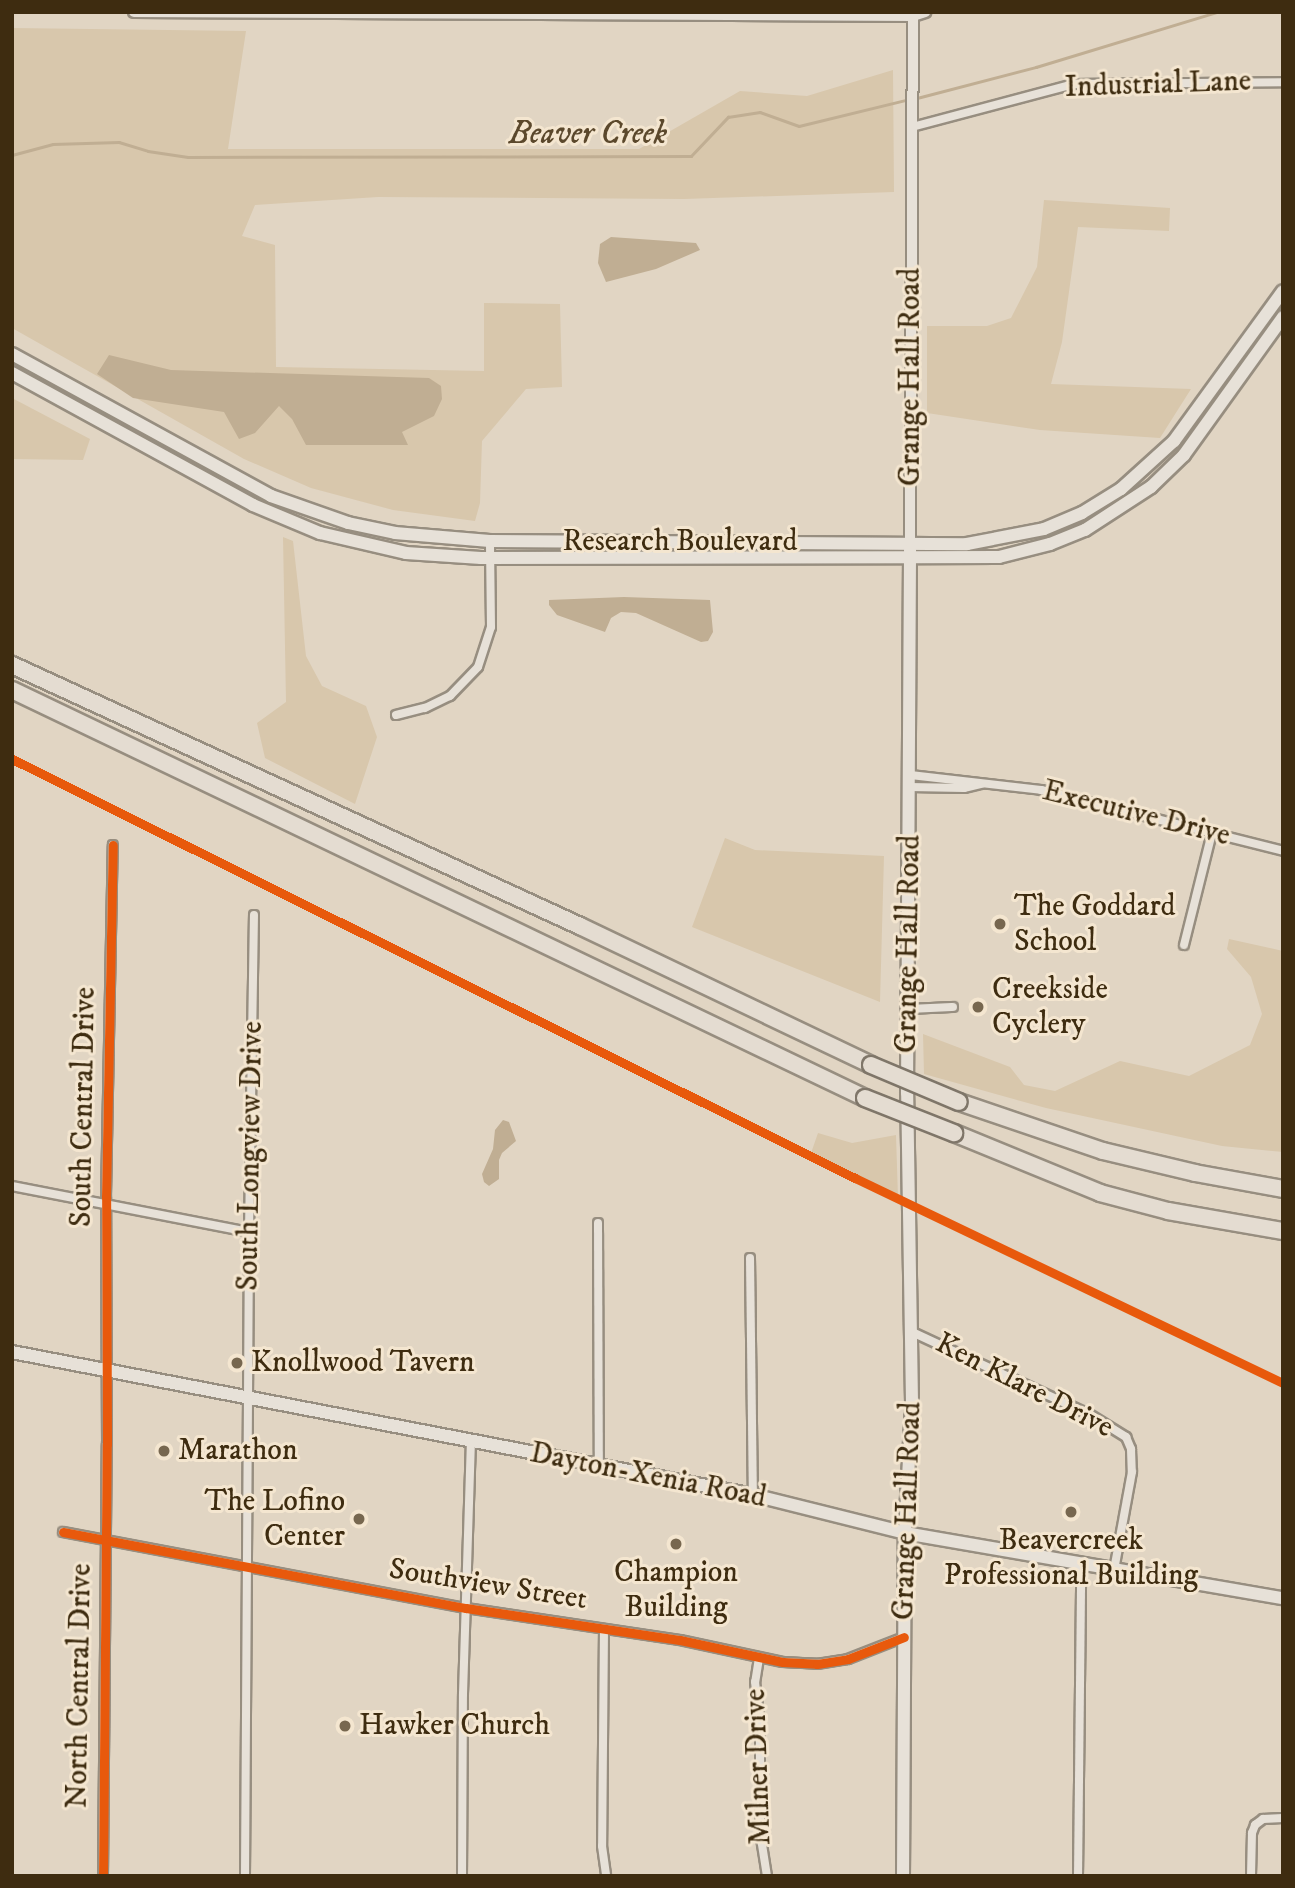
<!DOCTYPE html>
<style>
body{margin:0}
#map{position:relative;width:1295px;height:1888px;overflow:hidden;background:#e1d5c3;font-family:"IM FELL DW Pica",serif}
div>[style]{position:absolute}
.green>*{inset:0;background:#d8c7ac}
.water>*{inset:0;background:#c0ae93}
.stream>*{height:2.5px;margin:-1.25px;padding:0 1.25px;transform-origin:1.25px;border-radius:1.25px;background:#c0ae93}
.roads{filter:drop-shadow(2px 0 #978e80) drop-shadow(-2px 0 #978e80) drop-shadow(0 2px #978e80) drop-shadow(0 -2px #978e80)}
.minor>*{height:8px;margin:-4px;padding:0 4px;transform-origin:4px;border-radius:4px;background:#e7e1d8}
.tertiary>*{height:10px;margin:-5px;padding:0 5px;transform-origin:5px;border-radius:5px;background:#e7e1d8}
.secondary>*{height:12px;margin:-6px;padding:0 6px;transform-origin:6px;border-radius:6px;background:#e7e1d8}
.motorway>*{height:16px;margin:-8px;padding:0 8px;transform-origin:8px;border-radius:8px;background:#e4dcd1}
.bridges{filter:drop-shadow(2px 0 #7f7669) drop-shadow(-2px 0 #7f7669) drop-shadow(0 2px #7f7669) drop-shadow(0 -2px #7f7669)}
.motorway-bridge>*{height:16px;margin:-8px;padding:0 8px;transform-origin:8px;border-radius:8px;background:#e4dcd1}
.cycleway>*{height:9px;margin:-4.5px;padding:0 4.5px;transform-origin:4.5px;border-radius:4.5px;background:#e8590c}
.dots>*{width:19px;height:19px;translate:-50% -50%;box-sizing:border-box;border:4px solid #f4e6d0;border-radius:50%}
span{translate:-50% -50%;white-space:nowrap;text-align:center;line-height:1.15;-webkit-text-stroke:6px #f4e6d0;paint-order:stroke}
.street-label{font-size:30px;color:#3e2c10}
.poi-label{font-size:30px;color:#3e2c10}
.left{translate:0 -50%;text-align:left}
.right{translate:-100% -50%;text-align:right}
.water-label{font-size:32px;color:#5b482c;font-style:italic}
.frame{position:absolute;inset:0;border:14px solid #3e2c10;pointer-events:none}
</style>
<div id="map">
<div class="green">
<div style="clip-path:polygon(12px 28px,246px 31px,228px 149px,639px 149px,740px 91px,807px 96px,893px 70px,894px 192px,684px 199px,378px 197px,255px 205px,242px 236px,275px 245px,276px 367px,484px 371px,484px 303px,560px 304px,562px 387px,526px 389px,482px 441px,480px 503px,475px 521px,393px 510px,311px 488px,244px 459px,12px 328px)"></div>
<div style="clip-path:polygon(1044px 200px,1170px 208px,1169px 231px,1078px 227px,1062px 342px,1051px 384px,1191px 389px,1160px 438px,1040px 430px,927px 413px,927px 326px,987px 326px,1011px 318px,1037px 267px)"></div>
<div style="clip-path:polygon(12px 398px,90px 439px,83px 460px,12px 459px)"></div>
<div style="clip-path:polygon(283px 537px,293px 541px,306px 656px,322px 686px,366px 706px,377px 737px,355px 804px,265px 758px,257px 723px,286px 702px)"></div>
<div style="clip-path:polygon(725px 838px,755px 850px,884px 856px,880px 1002px,692px 927px)"></div>
<div style="clip-path:polygon(1229px 939px,1283px 951px,1283px 1152px,1222px 1146px,1046px 1108px,924px 1074px,923px 1034px,1010px 1067px,1024px 1085px,1055px 1091px,1120px 1061px,1189px 1076px,1250px 1045px,1262px 1014px,1251px 977px,1227px 949px)"></div>
<div style="clip-path:polygon(818px 1133px,852px 1143px,896px 1135px,898px 1198px,810px 1156px)"></div>
</div>
<div class="water">
<div style="clip-path:polygon(611px 237px,696px 243px,700px 250px,656px 269px,606px 282px,598px 263px,600px 244px)"></div>
<div style="clip-path:polygon(109px 355px,171px 370px,429px 378px,441px 386px,442px 399px,434px 416px,402px 432px,408px 445px,306px 445px,292px 419px,279px 406px,255px 433px,239px 439px,224px 412px,133px 398px,97px 374px)"></div>
<div style="clip-path:polygon(624px 597px,710px 600px,713px 632px,708px 641px,701px 642px,636px 613px,621px 612px,611px 618px,605px 632px,557px 615px,549px 605px,549px 600px)"></div>
<div style="clip-path:polygon(503px 1120px,509px 1122px,516px 1141px,502px 1153px,499px 1160px,499px 1179px,489px 1186px,484px 1182px,482px 1174px,493px 1149px,495px 1130px)"></div>
</div>
<div class="stream">
<div style="left:917px;top:98px;width:123px;rotate:-14.6deg"></div>
<div style="left:1036px;top:67px;width:189px;rotate:-16.9deg"></div>
<div style="left:12px;top:155px;width:42px;rotate:-15deg"></div>
<div style="left:53px;top:144px;width:66px;rotate:-1.7deg"></div>
<div style="left:119px;top:142px;width:30px;rotate:17deg"></div>
<div style="left:148px;top:151px;width:40px;rotate:8.5deg"></div>
<div style="left:188px;top:157px;width:503px;rotate:-0.11deg"></div>
<div style="left:691px;top:156px;width:54px;rotate:-46.5deg"></div>
<div style="left:728px;top:117px;width:32px;rotate:-9deg"></div>
<div style="left:760px;top:112px;width:41px;rotate:19.7deg"></div>
<div style="left:799px;top:126px;width:114px;rotate:-13.7deg"></div>
</div>
<div class="roads">
<div class="minor">
<div style="left:912px;top:127px;width:168px;rotate:-14.9deg"></div>
<div style="left:1074px;top:84px;width:209px;rotate:-0.5deg"></div>
<div style="left:396px;top:715px;width:30px;rotate:-14deg"></div>
<div style="left:425px;top:708px;width:28px;rotate:-26deg"></div>
<div style="left:450px;top:696px;width:40px;rotate:-46deg"></div>
<div style="left:478px;top:667px;width:42px;rotate:-72deg"></div>
<div style="left:491px;top:627px;width:86px;rotate:-90.7deg"></div>
<div style="left:910px;top:775px;width:132px;rotate:6.5deg"></div>
<div style="left:1041px;top:790px;width:250px;rotate:14.1deg"></div>
<div style="left:910px;top:787px;width:54px;rotate:1.1deg"></div>
<div style="left:964px;top:788px;width:18px;rotate:-13deg"></div>
<div style="left:1184px;top:945px;width:115px;rotate:-76deg"></div>
<div style="left:908px;top:1009px;width:45px;rotate:-2.5deg"></div>
<div style="left:12px;top:1186px;width:241px;rotate:11deg"></div>
<div style="left:598px;top:1223px;width:242px;rotate:89.8deg"></div>
<div style="left:750px;top:1258px;width:237px;rotate:89.3deg"></div>
<div style="left:912px;top:1332px;width:195px;rotate:24.9deg"></div>
<div style="left:1089px;top:1414px;width:44px;rotate:31.9deg"></div>
<div style="left:1126px;top:1437px;width:13px;rotate:67deg"></div>
<div style="left:1131px;top:1449px;width:23px;rotate:88deg"></div>
<div style="left:1132px;top:1472px;width:100px;rotate:100.4deg"></div>
<div style="left:63px;top:1532px;width:410px;rotate:10.7deg"></div>
<div style="left:466px;top:1608px;width:216px;rotate:8.5deg"></div>
<div style="left:680px;top:1640px;width:105px;rotate:12.1deg"></div>
<div style="left:783px;top:1662px;width:34px;rotate:3deg"></div>
<div style="left:817px;top:1664px;width:31px;rotate:-9deg"></div>
<div style="left:848px;top:1659px;width:60px;rotate:-21.4deg"></div>
<div style="left:604px;top:1629px;width:217px;rotate:90.5deg"></div>
<div style="left:602px;top:1846px;width:30px;rotate:82deg"></div>
<div style="left:759px;top:1658px;width:24px;rotate:99deg"></div>
<div style="left:755px;top:1682px;width:41px;rotate:83deg"></div>
<div style="left:760px;top:1723px;width:109px;rotate:90deg"></div>
<div style="left:760px;top:1832px;width:45px;rotate:81deg"></div>
<div style="left:103px;top:1876px;width:432px;rotate:-89.5deg"></div>
<div style="left:107px;top:1444px;width:247px;rotate:-90.2deg"></div>
<div style="left:106px;top:1197px;width:352px;rotate:-88.9deg"></div>
<div style="left:245px;top:1876px;width:644px;rotate:-89.64deg"></div>
<div style="left:249px;top:1232px;width:317px;rotate:-89.1deg"></div>
<div style="left:462px;top:1876px;width:182px;rotate:-89.7deg"></div>
<div style="left:463px;top:1694px;width:253px;rotate:-88.2deg"></div>
<div style="left:1078px;top:1876px;width:311px;rotate:-89.4deg"></div>
<div style="left:1251px;top:1876px;width:43px;rotate:-88.7deg"></div>
<div style="left:1252px;top:1833px;width:9px;rotate:-69deg"></div>
<div style="left:1255px;top:1825px;width:10px;rotate:-37deg"></div>
<div style="left:1263px;top:1819px;width:20px;rotate:-3deg"></div>
</div>
<div class="tertiary">
<div style="left:134px;top:12px;width:779px;rotate:0.29deg"></div>
<div style="left:913px;top:16px;width:13px;rotate:-18deg"></div>
<div style="left:910px;top:543px;width:531px;rotate:-89.68deg"></div>
</div>
<div class="secondary">
<div style="left:12px;top:354px;width:295px;rotate:28.7deg"></div>
<div style="left:271px;top:496px;width:82px;rotate:19.3deg"></div>
<div style="left:348px;top:523px;width:48px;rotate:12deg"></div>
<div style="left:395px;top:533px;width:95px;rotate:4.8deg"></div>
<div style="left:490px;top:541px;width:477px;rotate:0.4deg"></div>
<div style="left:967px;top:544px;width:78px;rotate:-11deg"></div>
<div style="left:1044px;top:529px;width:41px;rotate:-22.8deg"></div>
<div style="left:1082px;top:513px;width:46px;rotate:-31.6deg"></div>
<div style="left:1121px;top:489px;width:72px;rotate:-42.2deg"></div>
<div style="left:1174px;top:441px;width:185px;rotate:-54deg"></div>
<div style="left:12px;top:373px;width:275px;rotate:28.7deg"></div>
<div style="left:253px;top:505px;width:73px;rotate:22.7deg"></div>
<div style="left:320px;top:533px;width:88px;rotate:13.1deg"></div>
<div style="left:406px;top:553px;width:75px;rotate:3.8deg"></div>
<div style="left:481px;top:558px;width:518px;rotate:-0.11deg"></div>
<div style="left:999px;top:557px;width:53px;rotate:-14.3deg"></div>
<div style="left:1050px;top:544px;width:38px;rotate:-22deg"></div>
<div style="left:1085px;top:530px;width:79px;rotate:-33.1deg"></div>
<div style="left:1151px;top:487px;width:46px;rotate:-44.1deg"></div>
<div style="left:1184px;top:455px;width:170px;rotate:-54.3deg"></div>
<div style="left:12px;top:1352px;width:755px;rotate:10.92deg"></div>
<div style="left:753px;top:1495px;width:157px;rotate:14deg"></div>
<div style="left:905px;top:1533px;width:384px;rotate:9.8deg"></div>
<div style="left:903px;top:1876px;width:343px;rotate:-89.7deg"></div>
<div style="left:905px;top:1533px;width:131px;rotate:-86.9deg"></div>
<div style="left:912px;top:1402px;width:309px;rotate:-90.9deg"></div>
<div style="left:907px;top:1093px;width:543px;rotate:-89.68deg"></div>
</div>
<div class="motorway">
<div style="left:12px;top:665px;width:625px;rotate:24.68deg"></div>
<div style="left:580px;top:926px;width:322px;rotate:25.5deg"></div>
<div style="left:12px;top:690px;width:946px;rotate:25.56deg"></div>
<div style="left:959px;top:1102px;width:152px;rotate:18.8deg"></div>
<div style="left:1103px;top:1151px;width:95px;rotate:13.4deg"></div>
<div style="left:1195px;top:1173px;width:89px;rotate:10.3deg"></div>
<div style="left:954px;top:1133px;width:158px;rotate:22.3deg"></div>
<div style="left:1100px;top:1193px;width:70px;rotate:14.8deg"></div>
<div style="left:1168px;top:1211px;width:117px;rotate:9.9deg"></div>
</div>
</div>
<div class="bridges">
<div class="motorway-bridge">
<div style="left:871px;top:1065px;width:95px;rotate:22.8deg"></div>
<div style="left:865px;top:1098px;width:96px;rotate:21.5deg"></div>
</div>
</div>
<div class="cycleway">
<div style="left:12px;top:759px;width:941px;rotate:26.43deg"></div>
<div style="left:855px;top:1178px;width:475px;rotate:25.6deg"></div>
<div style="left:63px;top:1532px;width:410px;rotate:10.7deg"></div>
<div style="left:466px;top:1608px;width:216px;rotate:8.5deg"></div>
<div style="left:680px;top:1640px;width:105px;rotate:12.1deg"></div>
<div style="left:783px;top:1662px;width:34px;rotate:3deg"></div>
<div style="left:817px;top:1664px;width:31px;rotate:-9deg"></div>
<div style="left:848px;top:1659px;width:60px;rotate:-21.4deg"></div>
<div style="left:103px;top:1876px;width:432px;rotate:-89.5deg"></div>
<div style="left:107px;top:1444px;width:247px;rotate:-90.2deg"></div>
<div style="left:106px;top:1197px;width:352px;rotate:-88.9deg"></div>
</div>
<div class="dots">
<div style="left:1000px;top:924px;background:#77674f"></div>
<div style="left:978px;top:1007px;background:#77674f"></div>
<div style="left:237px;top:1363px;background:#77674f"></div>
<div style="left:164px;top:1451px;background:#77674f"></div>
<div style="left:1071px;top:1512px;background:#77674f"></div>
<div style="left:359px;top:1519px;background:#77674f"></div>
<div style="left:676px;top:1544px;background:#77674f"></div>
<div style="left:345px;top:1726px;background:#77674f"></div>
</div>
<div class="street-label">
<span style="left:1158px;top:85px;rotate:-2deg">Industrial Lane</span>
<span style="left:911px;top:377px;rotate:-90deg">Grange Hall Road</span>
<span style="left:680px;top:542px">Research Boulevard</span>
<span style="left:1136px;top:814px;rotate:14deg">Executive Drive</span>
<span style="left:909px;top:944px;rotate:-89deg">Grange Hall Road</span>
<span style="left:84px;top:1107px;rotate:-89deg">South Central Drive</span>
<span style="left:251px;top:1156px;rotate:-89deg">South Longview Drive</span>
<span style="left:1024px;top:1386px;rotate:27deg">Ken Klare Drive</span>
<span style="left:648px;top:1476px;rotate:11deg">Dayton-Xenia Road</span>
<span style="left:908px;top:1511px;rotate:-88deg">Grange Hall Road</span>
<span style="left:488px;top:1585px;rotate:9deg">Southview Street</span>
<span style="left:80px;top:1686px;rotate:-89deg">North Central Drive</span>
<span style="left:759px;top:1767px;rotate:-92deg">Milner Drive</span>
</div>
<div class="poi-label">
<span class="left" style="left:1014px;top:924px">The Goddard<br>School</span>
<span class="left" style="left:992px;top:1007px">Creekside<br>Cyclery</span>
<span class="left" style="left:251px;top:1363px">Knollwood Tavern</span>
<span class="left" style="left:178px;top:1451px">Marathon</span>
<span class="right" style="left:345px;top:1519px">The Lofino<br>Center</span>
<span style="left:1071px;top:1558px">Beavercreek<br>Professional Building</span>
<span style="left:676px;top:1590px">Champion<br>Building</span>
<span class="left" style="left:359px;top:1726px">Hawker Church</span>
</div>
<div class="water-label">
<span style="left:588px;top:134px">Beaver Creek</span>
</div>
<div class="frame"></div>
</div>
